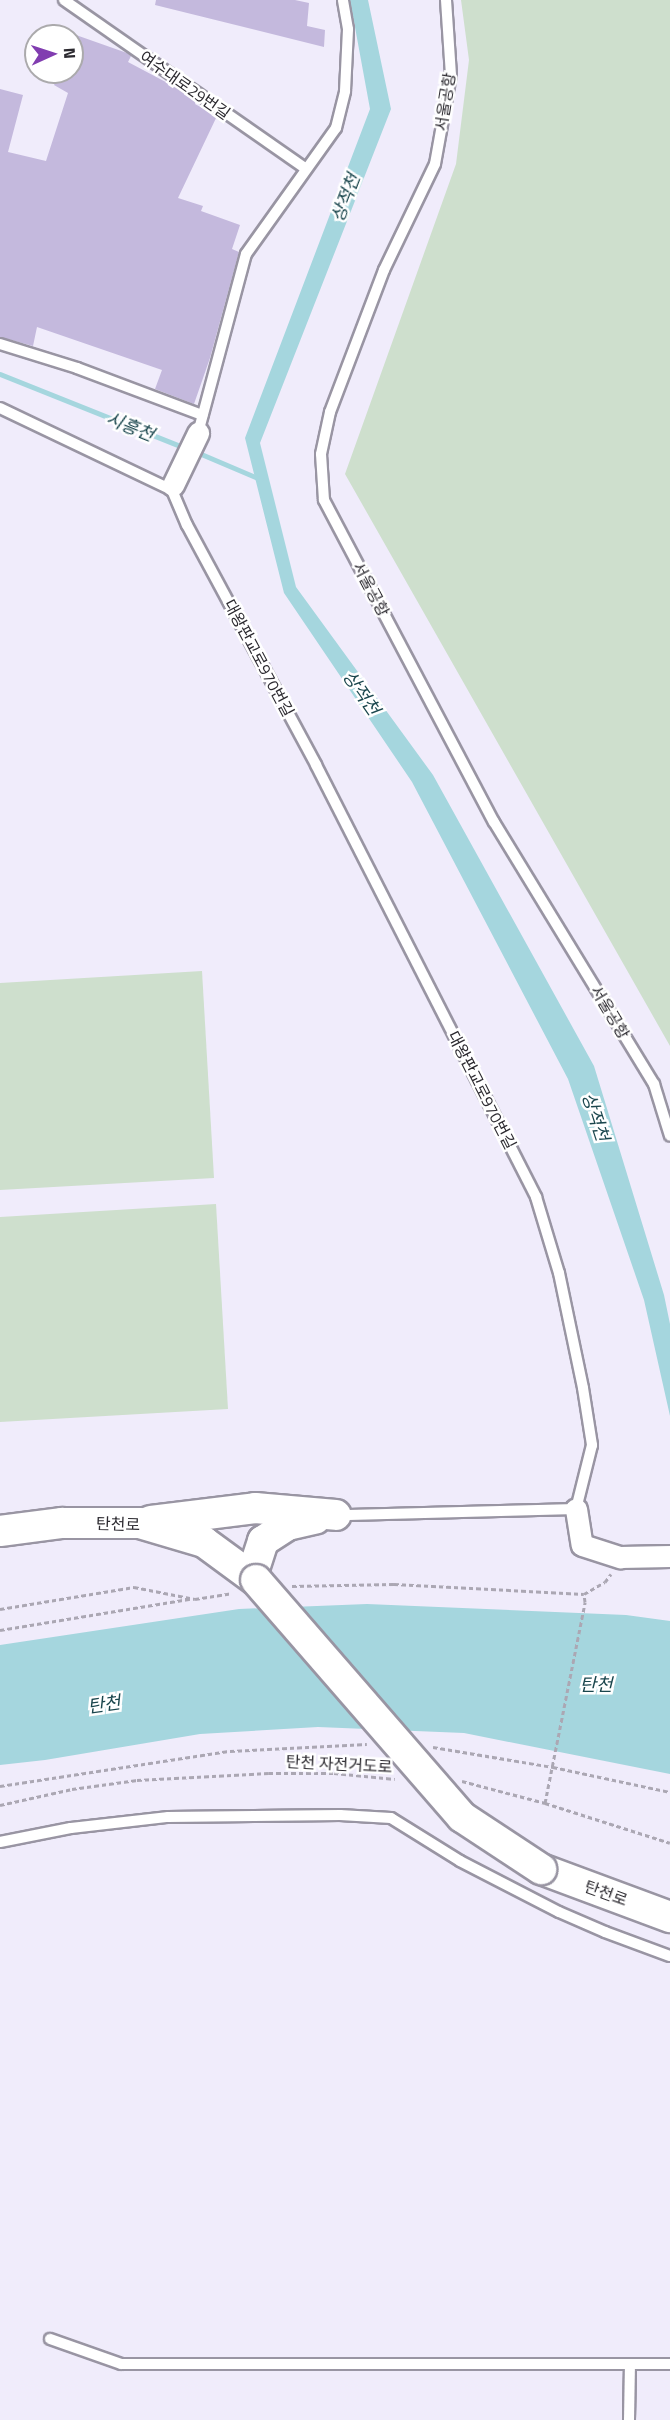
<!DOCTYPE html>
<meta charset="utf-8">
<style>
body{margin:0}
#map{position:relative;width:670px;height:2420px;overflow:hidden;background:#f0ecfb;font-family:"Titillium Web","Noto Sans KR",sans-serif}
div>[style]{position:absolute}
.green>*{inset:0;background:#cedfcd}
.water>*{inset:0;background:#a5d6de}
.stream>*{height:5px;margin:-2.5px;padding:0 2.5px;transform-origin:2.5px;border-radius:2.5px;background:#a5d6de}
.building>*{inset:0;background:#c4b9dd}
.path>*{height:3px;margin-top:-1.5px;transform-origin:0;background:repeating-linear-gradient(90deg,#aba7b3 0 4.5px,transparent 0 7.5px)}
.roads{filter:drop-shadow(2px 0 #9995a3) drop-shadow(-2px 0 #9995a3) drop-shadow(0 2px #9995a3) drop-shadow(0 -2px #9995a3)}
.lane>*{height:10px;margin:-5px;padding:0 5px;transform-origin:5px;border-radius:5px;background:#fff}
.street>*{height:21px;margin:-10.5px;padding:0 10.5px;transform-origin:10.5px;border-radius:10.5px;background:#fff}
.secondary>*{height:30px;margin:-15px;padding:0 15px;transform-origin:15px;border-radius:15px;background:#fff}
.bridges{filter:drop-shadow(2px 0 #9995a3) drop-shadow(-2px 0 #9995a3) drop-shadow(0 2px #9995a3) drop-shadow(0 -2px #9995a3)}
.secondary-bridge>*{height:30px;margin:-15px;padding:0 15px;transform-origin:15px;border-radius:15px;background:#fff}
span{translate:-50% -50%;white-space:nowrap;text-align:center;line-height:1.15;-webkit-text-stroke:5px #fff;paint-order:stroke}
.street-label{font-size:16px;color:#2c2a30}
.water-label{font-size:18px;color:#1a464d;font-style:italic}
.north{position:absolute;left:24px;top:24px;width:60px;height:60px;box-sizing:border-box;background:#fff;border:2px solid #abaaac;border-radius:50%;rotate:87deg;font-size:16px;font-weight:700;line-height:24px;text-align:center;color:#2c2a30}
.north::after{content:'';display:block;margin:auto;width:21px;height:27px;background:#813db0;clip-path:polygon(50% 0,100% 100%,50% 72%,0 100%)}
</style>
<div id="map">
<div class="green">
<div style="clip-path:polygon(461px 0,670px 0,670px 1046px,345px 474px,456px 164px,469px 60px)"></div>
<div style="clip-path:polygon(202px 971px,214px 1178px,0 1190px,0 983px)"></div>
<div style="clip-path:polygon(216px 1204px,228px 1409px,0 1422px,0 1217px)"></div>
</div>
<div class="water">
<div style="clip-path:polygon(350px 0,368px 0,391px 109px,260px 443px,296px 587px,433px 775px,594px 1066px,664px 1295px,670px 1324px,670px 1416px,644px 1300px,568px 1079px,412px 782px,284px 593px,245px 438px,370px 109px)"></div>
<div style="clip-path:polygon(367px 1604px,626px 1615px,670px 1621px,670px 1774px,464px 1733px,318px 1727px,200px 1734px,45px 1760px,0 1765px,0 1645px,239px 1609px)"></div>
</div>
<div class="stream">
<div style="left:0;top:374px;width:199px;rotate:21.8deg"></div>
<div style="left:194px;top:451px;width:72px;rotate:23deg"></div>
</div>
<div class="building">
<div style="clip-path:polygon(156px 0,295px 0,309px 3px,307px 26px,325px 30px,324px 47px,155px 5px)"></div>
<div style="clip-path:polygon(76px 35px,127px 53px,131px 56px,128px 62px,177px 88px,196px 101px,195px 104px,217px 116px,178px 198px,203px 206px,201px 211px,240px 225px,232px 249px,239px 252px,210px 358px,194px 404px,155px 389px,162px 370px,37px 327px,33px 346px,0 337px,0 89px,23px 95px,8px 152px,46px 161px,68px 93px,54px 85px,60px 72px,72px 72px,72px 43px)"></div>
</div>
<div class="path">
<div style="left:292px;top:1586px;width:102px;rotate:-1.1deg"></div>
<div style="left:394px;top:1584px;width:190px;rotate:3deg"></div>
<div style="left:584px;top:1594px;width:24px;rotate:-30deg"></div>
<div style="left:605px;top:1582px;width:10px;rotate:-53deg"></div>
<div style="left:0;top:1609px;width:136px;rotate:-9.3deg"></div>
<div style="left:134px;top:1587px;width:62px;rotate:11.1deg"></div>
<div style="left:195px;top:1599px;width:37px;rotate:-9deg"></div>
<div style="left:0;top:1630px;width:193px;rotate:-9.3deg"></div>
<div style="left:433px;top:1747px;width:122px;rotate:9.5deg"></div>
<div style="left:553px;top:1767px;width:120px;rotate:12.1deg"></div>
<div style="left:462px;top:1781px;width:86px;rotate:14.8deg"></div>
<div style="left:545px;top:1803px;width:131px;rotate:17.7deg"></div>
<div style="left:0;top:1786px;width:233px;rotate:-8.7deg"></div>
<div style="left:230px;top:1751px;width:137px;rotate:-2.9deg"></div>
<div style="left:545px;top:1803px;width:205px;rotate:-78.7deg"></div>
<div style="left:585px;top:1602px;width:8px;rotate:-97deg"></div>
<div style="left:0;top:1805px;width:74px;rotate:-12.5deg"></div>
<div style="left:72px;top:1789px;width:66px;rotate:-7.9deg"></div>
<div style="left:137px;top:1780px;width:132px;rotate:-3deg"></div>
<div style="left:269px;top:1773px;width:65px"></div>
<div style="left:334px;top:1773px;width:61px;rotate:5.6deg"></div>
</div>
<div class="roads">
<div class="lane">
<div style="left:64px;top:0;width:295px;rotate:34.9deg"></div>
<div style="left:446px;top:0;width:75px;rotate:86.2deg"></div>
<div style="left:451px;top:75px;width:90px;rotate:100.2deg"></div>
<div style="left:435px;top:164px;width:118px;rotate:115.7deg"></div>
<div style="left:384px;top:270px;width:152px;rotate:110.8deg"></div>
<div style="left:330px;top:412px;width:43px;rotate:102.1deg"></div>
<div style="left:321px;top:454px;width:46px;rotate:86.3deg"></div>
<div style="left:324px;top:500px;width:364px;rotate:62.2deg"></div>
<div style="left:494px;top:822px;width:307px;rotate:58.6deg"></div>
<div style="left:654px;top:1084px;width:54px;rotate:72.9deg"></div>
<div style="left:0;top:344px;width:81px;rotate:17.3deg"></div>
<div style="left:77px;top:368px;width:134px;rotate:20.6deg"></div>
<div style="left:0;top:408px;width:191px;rotate:25.5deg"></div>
<div style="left:198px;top:433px;width:185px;rotate:-75deg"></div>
<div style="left:246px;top:254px;width:155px;rotate:-54.5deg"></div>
<div style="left:336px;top:128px;width:38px;rotate:-76deg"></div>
<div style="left:345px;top:91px;width:62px;rotate:-87.2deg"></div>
<div style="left:348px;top:29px;width:29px;rotate:-100deg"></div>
<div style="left:173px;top:485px;width:5px;rotate:101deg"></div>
<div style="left:172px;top:490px;width:38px;rotate:67deg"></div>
<div style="left:187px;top:525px;width:272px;rotate:61.7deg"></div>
<div style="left:316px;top:765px;width:485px;rotate:63deg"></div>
<div style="left:536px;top:1197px;width:79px;rotate:73.2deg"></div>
<div style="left:559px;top:1273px;width:117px;rotate:78.2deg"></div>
<div style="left:583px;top:1388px;width:58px;rotate:81deg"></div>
<div style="left:592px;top:1445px;width:66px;rotate:104deg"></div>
<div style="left:576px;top:1509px;width:237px;rotate:178.5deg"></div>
<div style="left:0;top:1842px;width:72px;rotate:-11.2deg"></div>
<div style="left:71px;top:1828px;width:98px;rotate:-6.5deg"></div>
<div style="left:168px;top:1817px;width:172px;rotate:-0.7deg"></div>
<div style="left:340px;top:1815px;width:51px;rotate:3.4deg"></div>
<div style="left:391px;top:1818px;width:81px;rotate:31.9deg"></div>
<div style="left:460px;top:1861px;width:111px;rotate:27.3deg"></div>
<div style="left:559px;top:1912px;width:50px;rotate:23.5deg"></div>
<div style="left:605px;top:1932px;width:69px;rotate:20.3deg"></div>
<div style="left:50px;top:2339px;width:75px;rotate:19.4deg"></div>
<div style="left:121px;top:2364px;width:549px"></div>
<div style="left:629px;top:2420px;width:56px;rotate:-89deg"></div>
</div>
<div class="street">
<div style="left:173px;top:485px;width:58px;rotate:-64.3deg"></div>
<div style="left:576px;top:1509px;width:36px;rotate:81deg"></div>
<div style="left:582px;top:1545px;width:40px;rotate:18deg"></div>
<div style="left:620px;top:1557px;width:50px;rotate:-1.1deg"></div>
</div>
<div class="secondary">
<div style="left:151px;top:1521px;width:105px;rotate:-7.1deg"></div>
<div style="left:255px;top:1508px;width:81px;rotate:4.9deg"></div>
<div style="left:0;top:1531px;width:63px;rotate:-7.4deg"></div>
<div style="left:62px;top:1523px;width:78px"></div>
<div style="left:140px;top:1523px;width:67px;rotate:16.5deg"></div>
<div style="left:204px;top:1542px;width:64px;rotate:36.2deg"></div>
<div style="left:252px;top:1575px;width:36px;rotate:-72deg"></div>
<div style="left:263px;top:1541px;width:30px;rotate:-33deg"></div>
<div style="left:288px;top:1525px;width:28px;rotate:-13deg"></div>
<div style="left:541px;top:1869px;width:138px;rotate:20.4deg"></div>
</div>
</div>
<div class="bridges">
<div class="secondary-bridge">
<div style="left:256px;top:1580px;width:314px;rotate:49deg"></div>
<div style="left:462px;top:1817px;width:95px;rotate:33.4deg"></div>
</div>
</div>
<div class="street-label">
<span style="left:185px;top:85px;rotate:35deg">여수대로29번길</span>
<span style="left:445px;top:102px;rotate:-81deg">서울공항</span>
<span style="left:371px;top:589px;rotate:62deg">서울공항</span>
<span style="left:259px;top:658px;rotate:62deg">대왕판교로970번길</span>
<span style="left:610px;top:1012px;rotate:59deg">서울공항</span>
<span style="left:482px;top:1090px;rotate:63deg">대왕판교로970번길</span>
<span style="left:118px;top:1524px;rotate:2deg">탄천로</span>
<span style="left:339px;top:1764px;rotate:3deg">탄천 자전거도로</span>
<span style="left:606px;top:1893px;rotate:20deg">탄천로</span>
</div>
<div class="water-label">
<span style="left:346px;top:198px;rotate:-69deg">상적천</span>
<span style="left:130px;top:427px;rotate:22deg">시흥천</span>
<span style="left:361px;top:693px;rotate:55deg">상적천</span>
<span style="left:595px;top:1117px;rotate:72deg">상적천</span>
<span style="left:596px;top:1685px">탄천</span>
<span style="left:104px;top:1705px;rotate:-8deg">탄천</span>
</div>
<div class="north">N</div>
</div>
